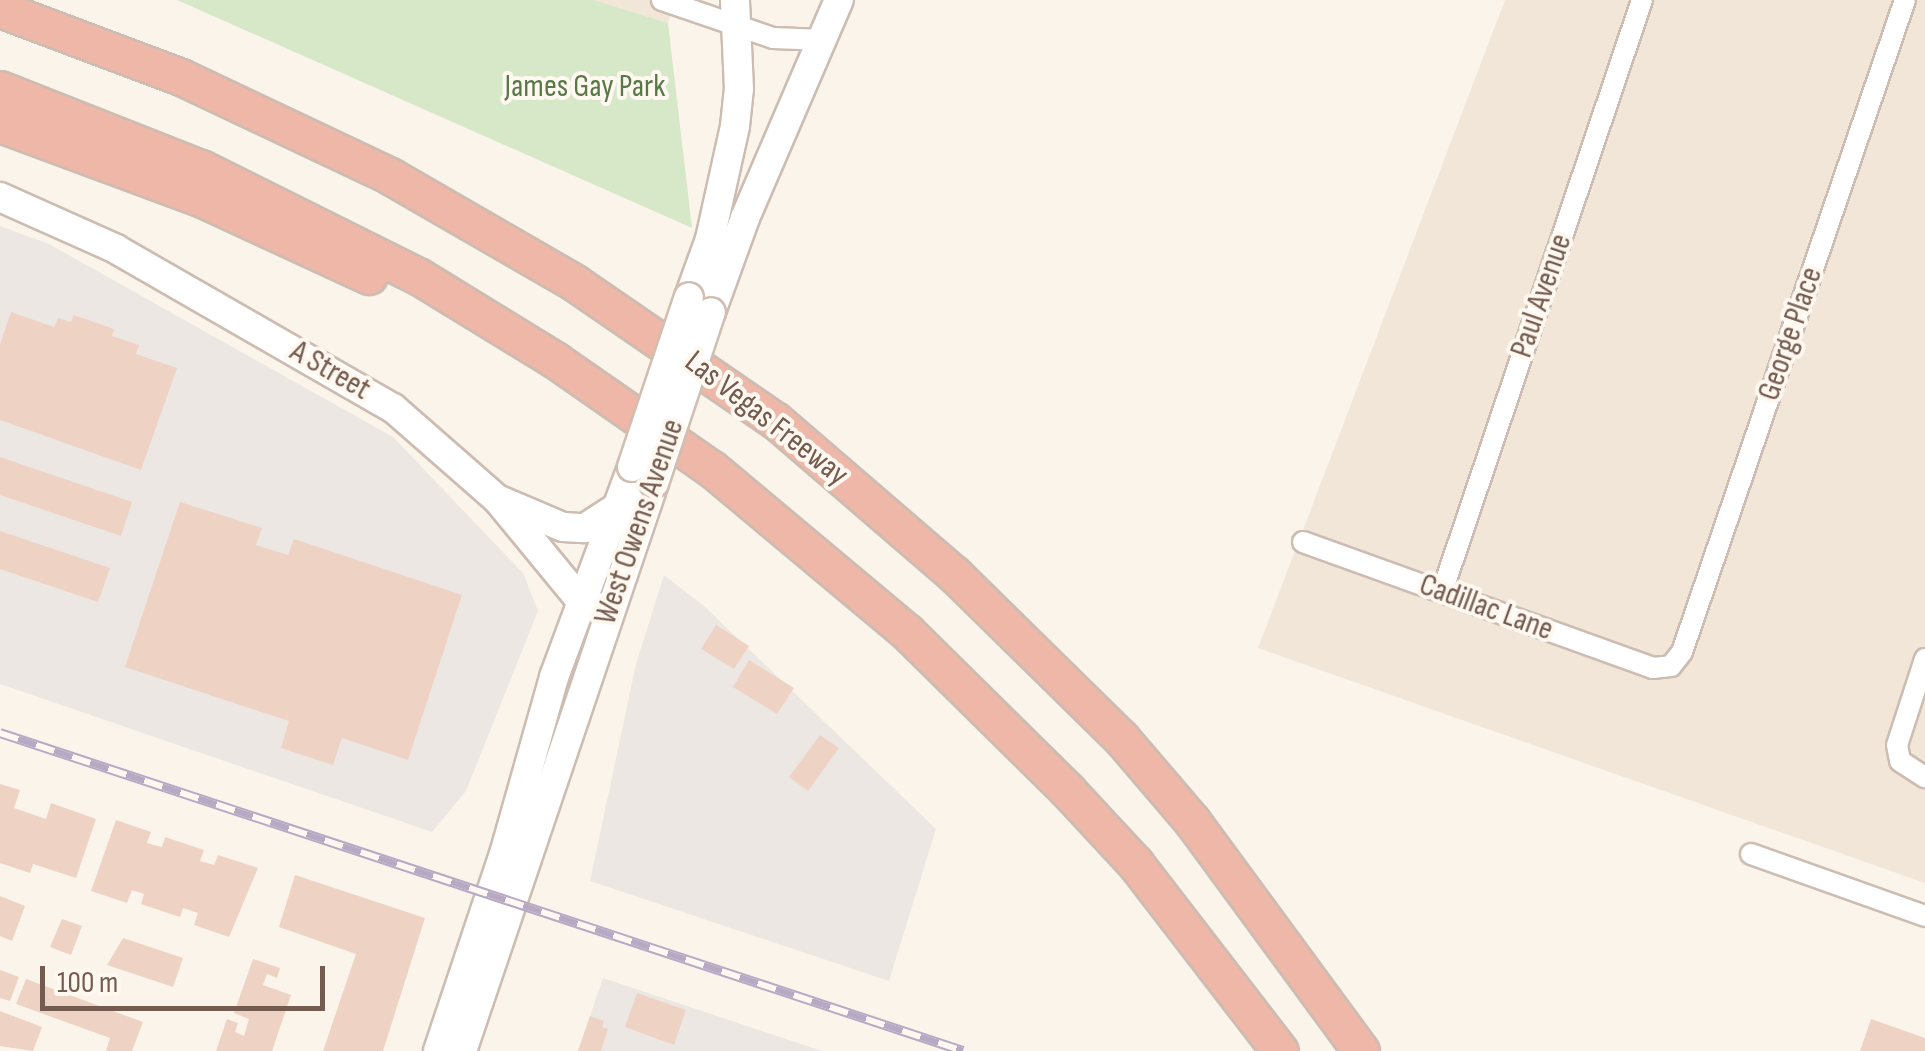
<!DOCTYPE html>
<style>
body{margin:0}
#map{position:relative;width:1925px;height:1051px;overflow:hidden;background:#fbf4ea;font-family:"Sofia Sans Condensed",sans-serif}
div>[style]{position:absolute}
.residential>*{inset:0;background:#f2e6d9}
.industrial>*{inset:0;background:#ece7e2}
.green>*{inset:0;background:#d7e8c9}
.building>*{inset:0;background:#eed3c4}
.roads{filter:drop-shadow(2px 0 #ccbcb1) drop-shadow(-2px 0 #ccbcb1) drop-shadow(0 2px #ccbcb1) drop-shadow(0 -2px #ccbcb1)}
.street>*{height:20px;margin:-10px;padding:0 10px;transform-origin:10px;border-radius:10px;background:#fff}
.secondary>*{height:28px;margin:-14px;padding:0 14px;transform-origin:14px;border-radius:14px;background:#fff}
.highway>*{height:35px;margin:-17.5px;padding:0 17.5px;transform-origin:17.5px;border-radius:17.5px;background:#efb7a7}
.rail>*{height:10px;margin-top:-5px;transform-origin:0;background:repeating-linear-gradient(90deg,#fef8f0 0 19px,#b7a8c4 0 38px);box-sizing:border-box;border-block:2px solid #b7a8c4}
.bridges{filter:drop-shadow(2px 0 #d1beb1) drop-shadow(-2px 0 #d1beb1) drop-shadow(0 2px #d1beb1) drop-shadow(0 -2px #d1beb1)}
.secondary-bridge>*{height:28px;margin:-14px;padding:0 14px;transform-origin:14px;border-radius:14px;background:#fff}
span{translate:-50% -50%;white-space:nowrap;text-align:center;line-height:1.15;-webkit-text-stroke:8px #fef8f0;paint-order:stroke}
.park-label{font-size:32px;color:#587848}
.street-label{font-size:32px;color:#745b4f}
.scale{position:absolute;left:40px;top:966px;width:285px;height:45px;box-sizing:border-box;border:5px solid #745b4f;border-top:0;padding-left:12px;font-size:30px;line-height:35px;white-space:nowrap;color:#745b4f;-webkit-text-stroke:8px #fef8f0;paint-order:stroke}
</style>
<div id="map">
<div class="residential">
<div style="clip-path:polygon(594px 0,675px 0,668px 23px)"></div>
<div style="clip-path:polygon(1505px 0,1925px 0,1925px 883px,1258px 648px)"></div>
</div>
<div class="industrial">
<div style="clip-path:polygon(0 226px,49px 244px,393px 437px,523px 573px,538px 611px,466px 791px,432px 832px,0 684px)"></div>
<div style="clip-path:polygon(664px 575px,704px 606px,936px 829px,889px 981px,590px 881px,636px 664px)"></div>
<div style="clip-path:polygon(603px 978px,822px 1051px,578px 1051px)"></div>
</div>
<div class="green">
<div style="clip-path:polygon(177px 0,594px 0,668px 23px,692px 228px)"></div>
</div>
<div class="building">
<div style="clip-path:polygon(11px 312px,54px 327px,58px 318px,71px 322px,74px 315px,114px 329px,112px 336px,139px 345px,136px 354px,177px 368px,141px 470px,0 420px,0 344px)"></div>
<div style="clip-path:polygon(0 457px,132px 502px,121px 536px,0 495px)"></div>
<div style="clip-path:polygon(180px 502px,262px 528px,256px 545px,288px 555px,294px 539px,462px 595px,408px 760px,342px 738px,333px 765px,281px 748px,289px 721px,125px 667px)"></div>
<div style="clip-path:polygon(0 531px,110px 568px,98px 602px,0 569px)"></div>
<div style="clip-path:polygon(716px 625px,749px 646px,734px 669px,701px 649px)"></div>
<div style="clip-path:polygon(749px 660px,794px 688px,777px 714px,733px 687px)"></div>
<div style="clip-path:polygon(820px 735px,839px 748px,808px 791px,789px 777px)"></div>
<div style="clip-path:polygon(0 784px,20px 790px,14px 808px,46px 819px,51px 803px,96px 819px,76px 878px,33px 864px,30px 873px,0 863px)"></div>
<div style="clip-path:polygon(116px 820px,151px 832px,147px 843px,162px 847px,165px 837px,204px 850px,200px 861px,214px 865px,218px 855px,258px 868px,229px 937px,194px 925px,198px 913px,183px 908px,180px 917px,141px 904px,144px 894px,132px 890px,127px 903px,91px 891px)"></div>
<div style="clip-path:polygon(295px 875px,425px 918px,383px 1051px,323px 1051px,356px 954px,279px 927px)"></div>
<div style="clip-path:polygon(0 896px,25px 906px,12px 941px,0 936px)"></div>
<div style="clip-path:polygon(62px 919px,82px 926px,71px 955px,50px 947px)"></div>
<div style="clip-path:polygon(123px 938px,183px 958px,173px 987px,107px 965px)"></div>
<div style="clip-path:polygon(253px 959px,280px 968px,277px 978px,267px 974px,263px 985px,291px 995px,272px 1051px,216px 1051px,227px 1019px,238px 1023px,235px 1032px,244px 1036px,249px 1019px,234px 1013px)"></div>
<div style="clip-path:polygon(0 970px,19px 977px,10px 1001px,0 998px)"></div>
<div style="clip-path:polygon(26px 979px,143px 1022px,132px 1051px,106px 1051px,110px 1038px,16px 1004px)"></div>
<div style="clip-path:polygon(637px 993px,686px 1010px,674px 1045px,625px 1027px)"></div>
<div style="clip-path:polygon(0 1011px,42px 1027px,33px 1051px,0 1046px)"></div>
<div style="clip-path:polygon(590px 1016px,604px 1021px,602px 1027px,608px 1029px,601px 1051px,578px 1051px)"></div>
<div style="clip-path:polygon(1871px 1019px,1925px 1038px,1925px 1051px,1860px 1051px)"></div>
</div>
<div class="roads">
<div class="street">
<div style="left:662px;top:0;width:117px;rotate:18.9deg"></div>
<div style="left:773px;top:38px;width:52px;rotate:2.2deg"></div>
<div style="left:1303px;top:542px;width:372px;rotate:19.8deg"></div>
<div style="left:1653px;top:668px;width:18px;rotate:-6deg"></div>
<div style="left:1671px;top:666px;width:18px;rotate:-52deg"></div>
<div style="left:1682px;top:652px;width:689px;rotate:-71.12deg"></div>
<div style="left:1442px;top:592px;width:625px;rotate:-71.33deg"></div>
<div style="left:1925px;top:659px;width:90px;rotate:108deg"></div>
<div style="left:1897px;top:745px;width:16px;rotate:79deg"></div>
<div style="left:1900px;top:761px;width:30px;rotate:33deg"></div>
<div style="left:1751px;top:854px;width:185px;rotate:19.6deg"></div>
</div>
<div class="secondary">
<div style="left:0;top:197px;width:127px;rotate:24.1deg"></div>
<div style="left:116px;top:249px;width:319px;rotate:29.9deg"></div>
<div style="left:393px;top:408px;width:140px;rotate:41.2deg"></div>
<div style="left:498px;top:500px;width:129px;rotate:50.6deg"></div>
<div style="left:580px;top:600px;width:31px;rotate:22deg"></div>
<div style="left:689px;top:297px;width:62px;rotate:-70.1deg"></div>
<div style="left:710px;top:239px;width:116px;rotate:-77.5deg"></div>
<div style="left:735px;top:126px;width:37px;rotate:-84deg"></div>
<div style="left:739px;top:89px;width:89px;rotate:-92.6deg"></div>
<div style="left:711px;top:312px;width:100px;rotate:-70.1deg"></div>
<div style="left:745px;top:218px;width:237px;rotate:-66.7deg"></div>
<div style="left:499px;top:500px;width:69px;rotate:22.9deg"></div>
<div style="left:563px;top:527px;width:22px;rotate:3deg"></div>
<div style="left:585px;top:528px;width:40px;rotate:-32.9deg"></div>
<div style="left:438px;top:1051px;width:208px;rotate:-71.5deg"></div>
<div style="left:504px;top:854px;width:184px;rotate:-74.2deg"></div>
<div style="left:554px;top:677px;width:224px;rotate:-69.6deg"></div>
<div style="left:462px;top:1051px;width:600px;rotate:-71.32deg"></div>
</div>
<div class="highway">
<div style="left:0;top:9px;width:193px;rotate:20.6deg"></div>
<div style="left:181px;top:77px;width:231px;rotate:25.3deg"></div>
<div style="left:390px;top:176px;width:214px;rotate:30deg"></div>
<div style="left:575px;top:283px;width:244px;rotate:34.5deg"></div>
<div style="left:776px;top:421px;width:235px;rotate:40.7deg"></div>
<div style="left:954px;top:574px;width:234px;rotate:44.5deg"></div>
<div style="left:1121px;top:738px;width:109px;rotate:49.5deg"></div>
<div style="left:1192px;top:821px;width:285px;rotate:53.7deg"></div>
<div style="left:0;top:89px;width:216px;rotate:21.5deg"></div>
<div style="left:201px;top:168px;width:242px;rotate:26.5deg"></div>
<div style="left:418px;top:276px;width:161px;rotate:31.5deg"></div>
<div style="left:555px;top:360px;width:191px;rotate:34.8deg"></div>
<div style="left:712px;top:469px;width:254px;rotate:39.9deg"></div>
<div style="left:907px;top:632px;width:226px;rotate:44.6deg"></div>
<div style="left:1068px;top:791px;width:98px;rotate:47.1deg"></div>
<div style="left:1135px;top:863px;width:237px;rotate:52.4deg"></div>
<div style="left:0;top:124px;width:213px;rotate:20.3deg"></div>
<div style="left:200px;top:198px;width:186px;rotate:24.8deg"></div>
</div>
</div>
<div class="rail">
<div style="left:0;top:733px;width:1014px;rotate:18.27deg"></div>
</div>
<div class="bridges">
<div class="secondary-bridge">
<div style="left:632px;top:467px;width:179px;rotate:-71.5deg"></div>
<div style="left:654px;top:483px;width:180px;rotate:-71.6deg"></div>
</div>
</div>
<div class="park-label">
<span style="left:585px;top:87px">James Gay Park</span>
</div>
<div class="street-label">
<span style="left:1542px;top:296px;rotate:-71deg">Paul Avenue</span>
<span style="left:1791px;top:334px;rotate:-71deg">George Place</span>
<span style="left:330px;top:371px;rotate:30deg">A Street</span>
<span style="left:766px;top:419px;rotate:38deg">Las Vegas Freeway</span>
<span style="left:640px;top:522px;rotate:-71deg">West Owens Avenue</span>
<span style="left:1486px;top:608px;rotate:20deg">Cadillac Lane</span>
</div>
<div class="scale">100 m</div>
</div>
